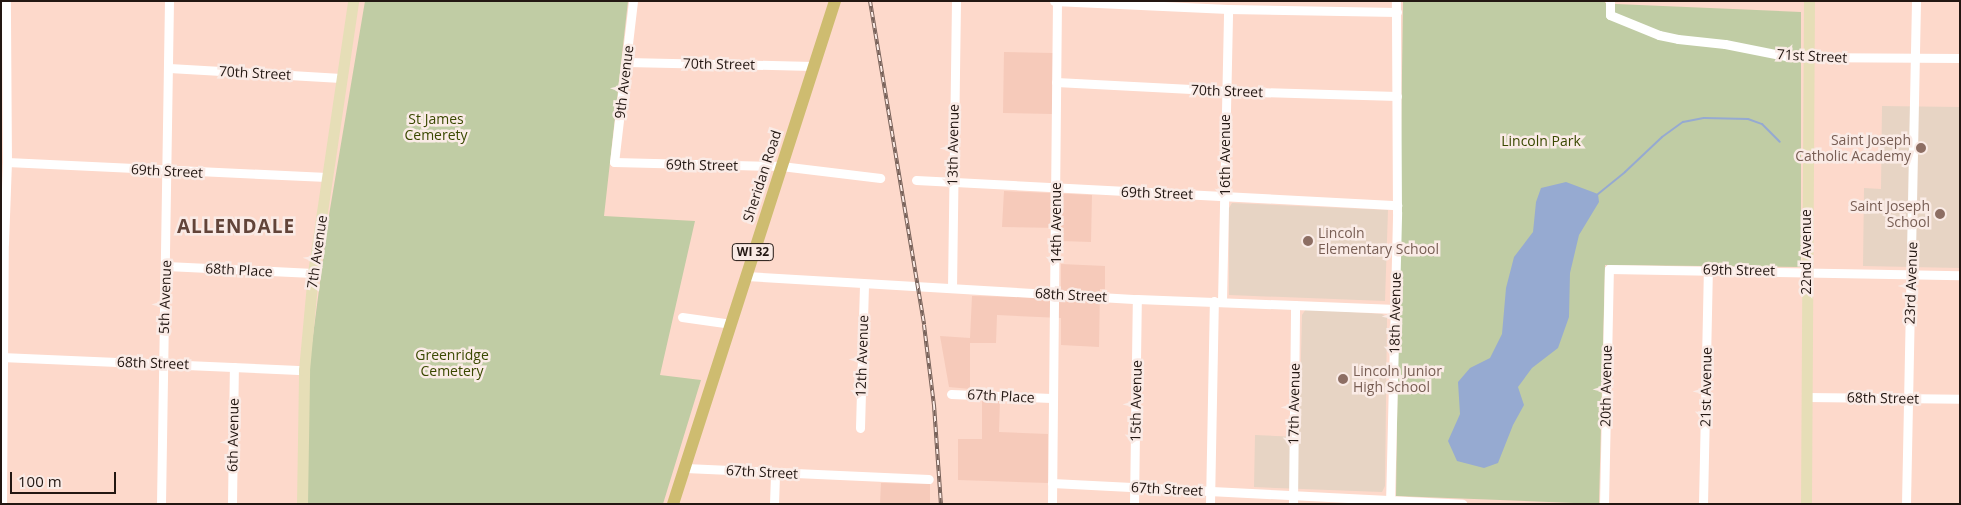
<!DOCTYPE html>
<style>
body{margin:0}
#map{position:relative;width:1961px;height:505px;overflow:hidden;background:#fdd9cb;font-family:"Open Sans",sans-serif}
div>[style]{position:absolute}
.built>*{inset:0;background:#f6caba}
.education>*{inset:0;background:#e7d4c4}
.green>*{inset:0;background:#c0cca4}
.water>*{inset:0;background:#96aad1}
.stream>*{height:2px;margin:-1px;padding:0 1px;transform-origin:1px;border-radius:1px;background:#96aad1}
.street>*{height:9px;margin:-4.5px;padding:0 4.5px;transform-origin:4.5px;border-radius:4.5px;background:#fff}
.secondary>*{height:11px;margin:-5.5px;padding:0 5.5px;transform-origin:5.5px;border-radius:5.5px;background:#e6deb7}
.primary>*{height:12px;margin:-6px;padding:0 6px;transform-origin:6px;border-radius:6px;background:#cebc70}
.rail>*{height:4px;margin-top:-2px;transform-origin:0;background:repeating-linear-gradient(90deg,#faebe6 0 5.5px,#78625a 0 11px);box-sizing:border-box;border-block:1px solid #78625a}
.dots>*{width:14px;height:14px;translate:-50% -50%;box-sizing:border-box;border:2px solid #faebe6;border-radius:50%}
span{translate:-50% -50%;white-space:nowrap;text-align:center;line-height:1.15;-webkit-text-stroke:5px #faebe6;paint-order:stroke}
.shield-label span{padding:1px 4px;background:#faebe6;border:1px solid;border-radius:4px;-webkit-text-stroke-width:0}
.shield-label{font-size:12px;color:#231712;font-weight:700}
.street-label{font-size:14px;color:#231712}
.park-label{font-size:14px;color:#3a4800}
.education-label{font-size:14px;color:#785e54}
.right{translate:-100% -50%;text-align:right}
.left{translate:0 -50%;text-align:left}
.district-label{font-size:19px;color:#624439;font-weight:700;letter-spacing:1px}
.frame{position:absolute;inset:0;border:2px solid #231712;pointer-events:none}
.scale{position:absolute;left:10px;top:472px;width:106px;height:22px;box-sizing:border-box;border:2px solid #231712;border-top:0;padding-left:6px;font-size:15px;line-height:18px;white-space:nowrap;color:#231712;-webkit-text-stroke:4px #faebe6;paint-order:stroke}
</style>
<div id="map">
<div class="built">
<div style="clip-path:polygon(1004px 52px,1053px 53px,1052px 114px,1003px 113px)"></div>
<div style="clip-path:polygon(1004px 191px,1092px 195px,1091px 242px,1061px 241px,1060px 228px,1002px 227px)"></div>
<div style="clip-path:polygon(1061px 264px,1105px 266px,1105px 289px,1100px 289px,1099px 347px,1061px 345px,1061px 318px,997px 315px,996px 343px,970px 343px,970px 389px,949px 387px,940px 336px,970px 338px,972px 296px,1061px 298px)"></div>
<div style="clip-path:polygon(982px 399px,1000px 400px,999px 432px,1048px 434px,1048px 483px,958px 480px,958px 439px,982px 439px)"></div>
<div style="clip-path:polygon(881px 483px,930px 484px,930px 504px,880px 504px)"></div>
</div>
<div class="education">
<div style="clip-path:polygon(1882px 106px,1960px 107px,1960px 268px,1863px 266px,1864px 188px,1881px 189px)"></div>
<div style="clip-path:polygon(1232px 203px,1388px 210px,1385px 301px,1229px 295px,1229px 208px)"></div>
<div style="clip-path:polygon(1306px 309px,1382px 314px,1387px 317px,1385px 486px,1382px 492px,1254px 487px,1255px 435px,1299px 437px,1302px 315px)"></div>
</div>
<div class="green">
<div style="clip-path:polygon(365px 1px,628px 1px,604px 216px,695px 221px,660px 375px,701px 380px,663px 504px,307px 504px,309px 366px,328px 221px)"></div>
<div style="clip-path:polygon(1403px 1px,1605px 1px,1605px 3px,1616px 4px,1801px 12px,1801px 267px,1605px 265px,1599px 504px,1396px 496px)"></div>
</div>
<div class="water">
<div style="clip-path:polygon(1566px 182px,1598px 194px,1599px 202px,1579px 235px,1570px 273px,1569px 317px,1558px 348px,1532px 368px,1518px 387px,1524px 405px,1513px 425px,1498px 463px,1484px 468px,1457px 461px,1448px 441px,1460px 414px,1458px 382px,1470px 368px,1490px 358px,1502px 334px,1506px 288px,1514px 257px,1533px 232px,1536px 202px,1541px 188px)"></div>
</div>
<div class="stream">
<div style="left:1598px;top:194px;width:35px;rotate:-39deg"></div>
<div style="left:1625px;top:172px;width:51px;rotate:-43.4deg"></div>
<div style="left:1662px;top:137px;width:26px;rotate:-36deg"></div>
<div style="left:1683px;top:122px;width:21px;rotate:-11deg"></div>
<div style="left:1704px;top:118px;width:44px;rotate:1.3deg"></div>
<div style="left:1748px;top:119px;width:15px;rotate:20deg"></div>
<div style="left:1762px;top:124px;width:25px;rotate:45deg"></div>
</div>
<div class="street">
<div style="left:633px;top:1px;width:162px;rotate:96.7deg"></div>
<div style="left:614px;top:162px;width:167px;rotate:1.4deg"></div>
<div style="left:781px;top:166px;width:100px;rotate:6.9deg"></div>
<div style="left:1054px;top:1px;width:174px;rotate:2.6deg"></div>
<div style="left:1228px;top:9px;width:169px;rotate:1deg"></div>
<div style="left:1610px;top:1px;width:14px;rotate:90deg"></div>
<div style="left:1610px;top:15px;width:53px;rotate:22.2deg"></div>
<div style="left:1659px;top:35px;width:19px;rotate:12deg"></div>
<div style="left:1678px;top:39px;width:47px;rotate:6.1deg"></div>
<div style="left:1725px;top:44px;width:66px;rotate:11.3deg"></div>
<div style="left:1790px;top:57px;width:170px;rotate:0.3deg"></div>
<div style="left:626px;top:62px;width:187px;rotate:1.2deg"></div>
<div style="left:169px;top:68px;width:172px;rotate:3.3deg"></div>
<div style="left:1056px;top:82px;width:169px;rotate:3deg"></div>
<div style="left:1225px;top:91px;width:172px;rotate:1.7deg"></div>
<div style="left:7px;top:162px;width:320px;rotate:2.7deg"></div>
<div style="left:916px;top:180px;width:482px;rotate:3deg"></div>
<div style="left:166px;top:266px;width:147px;rotate:2.7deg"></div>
<div style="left:746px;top:276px;width:392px;rotate:3.4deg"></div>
<div style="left:1137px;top:299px;width:259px;rotate:2.2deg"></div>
<div style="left:952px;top:288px;width:287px;rotate:-89.2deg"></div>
<div style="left:1222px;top:302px;width:293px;rotate:-88.8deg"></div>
<div style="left:682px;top:317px;width:50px;rotate:8deg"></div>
<div style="left:1px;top:357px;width:303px;rotate:2.5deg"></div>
<div style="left:951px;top:394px;width:100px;rotate:2.3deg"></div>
<div style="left:1807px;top:397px;width:153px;rotate:0.7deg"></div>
<div style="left:860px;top:428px;width:144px;rotate:-88.4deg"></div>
<div style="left:685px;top:468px;width:244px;rotate:2.6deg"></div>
<div style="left:1052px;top:483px;width:411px;rotate:2.9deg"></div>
<div style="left:2px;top:504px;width:261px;rotate:-89.6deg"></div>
<div style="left:4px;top:243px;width:81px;rotate:-87.9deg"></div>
<div style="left:7px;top:162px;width:161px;rotate:-90.4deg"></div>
<div style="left:161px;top:504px;width:503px;rotate:-89.09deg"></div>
<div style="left:232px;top:504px;width:137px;rotate:-89.2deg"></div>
<div style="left:774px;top:504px;width:31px;rotate:-88deg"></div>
<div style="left:1052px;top:504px;width:503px;rotate:-89.43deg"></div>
<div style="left:1134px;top:504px;width:205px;rotate:-89.2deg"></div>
<div style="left:1210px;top:504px;width:203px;rotate:-88.9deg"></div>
<div style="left:1293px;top:504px;width:199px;rotate:-89.4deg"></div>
<div style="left:1390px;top:504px;width:292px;rotate:-88.6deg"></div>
<div style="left:1397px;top:212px;width:211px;rotate:-90.3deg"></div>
<div style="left:1604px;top:504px;width:235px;rotate:-88.8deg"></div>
<div style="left:1609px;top:269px;width:351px;rotate:1deg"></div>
<div style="left:1703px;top:504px;width:234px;rotate:-88.8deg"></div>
<div style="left:1906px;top:504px;width:503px;rotate:-88.86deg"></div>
</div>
<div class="secondary">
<div style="left:302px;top:504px;width:134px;rotate:-89.1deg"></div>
<div style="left:304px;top:370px;width:97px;rotate:-84.7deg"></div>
<div style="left:313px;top:273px;width:275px;rotate:-81.6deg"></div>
<div style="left:1806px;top:504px;width:503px;rotate:-89.66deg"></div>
</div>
<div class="primary">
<div style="left:673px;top:504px;width:528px;rotate:-72.15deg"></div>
</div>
<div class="rail">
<div style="left:870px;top:1px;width:328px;rotate:80.5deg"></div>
<div style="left:924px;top:325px;width:81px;rotate:82.9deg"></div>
<div style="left:934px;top:405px;width:99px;rotate:86deg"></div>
</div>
<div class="dots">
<div style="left:1921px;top:148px;background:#8d6e63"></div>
<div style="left:1940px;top:214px;background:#8d6e63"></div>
<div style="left:1308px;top:241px;background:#8d6e63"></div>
<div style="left:1343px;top:379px;background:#8d6e63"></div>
</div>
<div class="shield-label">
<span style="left:753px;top:252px">WI 32</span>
</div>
<div class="street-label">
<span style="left:1812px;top:56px;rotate:3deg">71st Street</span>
<span style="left:719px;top:64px;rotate:1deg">70th Street</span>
<span style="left:255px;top:73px;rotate:3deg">70th Street</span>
<span style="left:624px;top:82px;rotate:-83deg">9th Avenue</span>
<span style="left:1227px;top:91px;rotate:2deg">70th Street</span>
<span style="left:953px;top:145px;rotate:-89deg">13th Avenue</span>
<span style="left:1225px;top:155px;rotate:-90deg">16th Avenue</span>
<span style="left:702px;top:165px;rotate:1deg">69th Street</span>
<span style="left:167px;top:171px;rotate:3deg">69th Street</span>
<span style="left:762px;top:176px;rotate:-72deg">Sheridan Road</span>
<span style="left:1157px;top:193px;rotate:2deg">69th Street</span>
<span style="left:1056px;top:223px;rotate:-90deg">14th Avenue</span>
<span style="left:317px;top:252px;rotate:-82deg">7th Avenue</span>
<span style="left:1806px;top:252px;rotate:-90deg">22nd Avenue</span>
<span style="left:239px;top:270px;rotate:3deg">68th Place</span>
<span style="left:1739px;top:270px;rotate:1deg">69th Street</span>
<span style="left:1911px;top:283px;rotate:-88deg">23rd Avenue</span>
<span style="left:1071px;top:295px;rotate:3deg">68th Street</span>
<span style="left:165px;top:297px;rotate:-88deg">5th Avenue</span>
<span style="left:1395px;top:313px;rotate:-89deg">18th Avenue</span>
<span style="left:862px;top:356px;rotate:-88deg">12th Avenue</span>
<span style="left:153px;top:363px;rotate:2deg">68th Street</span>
<span style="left:1606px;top:386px;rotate:-89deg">20th Avenue</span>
<span style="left:1706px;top:387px;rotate:-89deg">21st Avenue</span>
<span style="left:1001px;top:396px;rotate:3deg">67th Place</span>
<span style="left:1883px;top:398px;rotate:1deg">68th Street</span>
<span style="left:1136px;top:401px;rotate:-89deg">15th Avenue</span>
<span style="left:1294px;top:404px;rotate:-89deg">17th Avenue</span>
<span style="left:233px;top:435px;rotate:-89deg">6th Avenue</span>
<span style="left:762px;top:472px;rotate:3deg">67th Street</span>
<span style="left:1167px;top:489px;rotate:3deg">67th Street</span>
</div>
<div class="park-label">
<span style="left:436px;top:127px">St James<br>Cemerety</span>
<span style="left:1541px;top:141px">Lincoln Park</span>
<span style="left:452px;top:363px">Greenridge<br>Cemetery</span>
</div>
<div class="education-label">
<span class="right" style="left:1911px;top:148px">Saint Joseph<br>Catholic Academy</span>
<span class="right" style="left:1930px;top:214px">Saint Joseph<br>School</span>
<span class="left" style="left:1318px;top:241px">Lincoln<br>Elementary School</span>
<span class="left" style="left:1353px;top:379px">Lincoln Junior<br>High School</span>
</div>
<div class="district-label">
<span style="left:236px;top:227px">ALLENDALE</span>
</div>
<div class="frame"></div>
<div class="scale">100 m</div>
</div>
